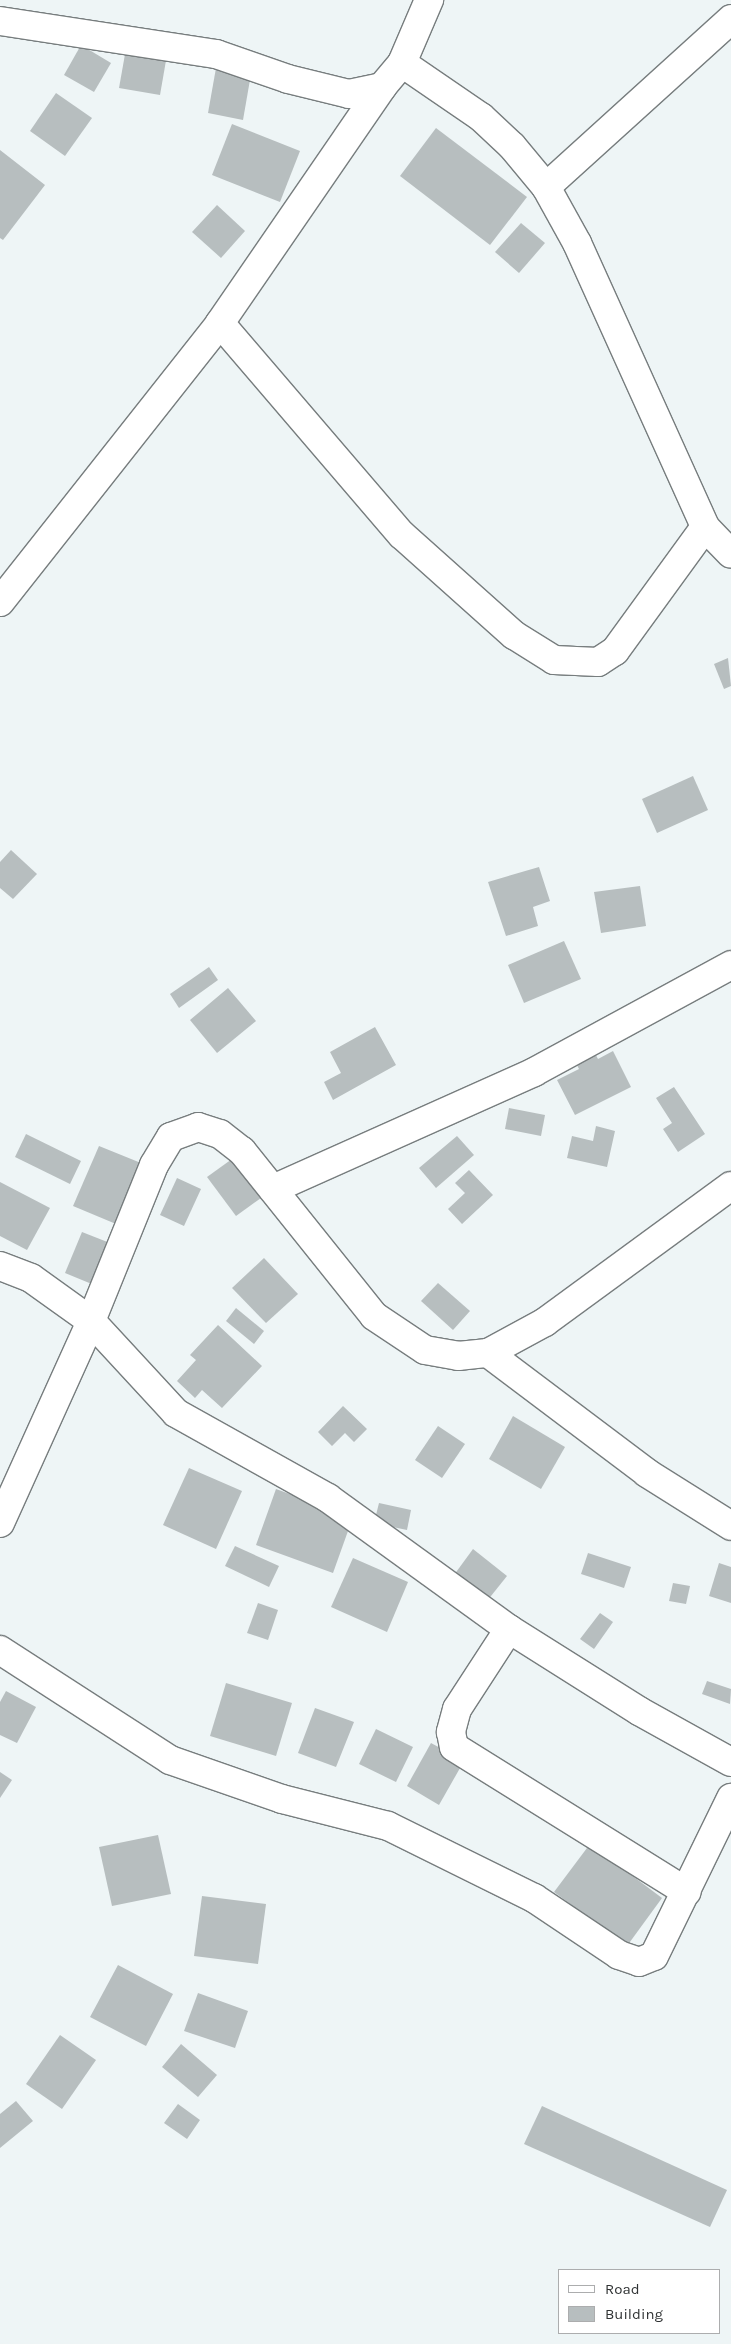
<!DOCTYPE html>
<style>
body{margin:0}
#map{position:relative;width:731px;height:2344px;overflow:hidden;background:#eef5f6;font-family:Karla,sans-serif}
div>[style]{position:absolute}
.building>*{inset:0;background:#b7bebf}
.roads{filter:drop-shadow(1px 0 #777d7e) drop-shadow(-1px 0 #777d7e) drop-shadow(0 1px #777d7e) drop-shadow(0 -1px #777d7e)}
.minor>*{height:28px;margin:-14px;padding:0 14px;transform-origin:14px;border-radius:14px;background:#fff}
span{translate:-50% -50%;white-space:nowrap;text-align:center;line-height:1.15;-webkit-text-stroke:5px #fff;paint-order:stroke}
.legend{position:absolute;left:558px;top:2269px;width:162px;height:65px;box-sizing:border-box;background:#fff;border:1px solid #acadae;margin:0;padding:6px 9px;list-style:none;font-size:15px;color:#303334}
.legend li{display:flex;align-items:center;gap:10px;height:25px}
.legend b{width:25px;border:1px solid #acadae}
</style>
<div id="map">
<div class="building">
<div style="clip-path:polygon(127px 43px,168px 49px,160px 95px,119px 88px)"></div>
<div style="clip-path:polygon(81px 45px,111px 63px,94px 92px,64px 75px)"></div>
<div style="clip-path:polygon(216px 68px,251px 74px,243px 120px,208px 113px)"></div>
<div style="clip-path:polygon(56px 93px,92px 118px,65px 156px,30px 131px)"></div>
<div style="clip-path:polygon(232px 124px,300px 151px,280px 202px,212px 175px)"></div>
<div style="clip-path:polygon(436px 128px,527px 197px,490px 245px,400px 176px)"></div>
<div style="clip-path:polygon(0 150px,45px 185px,3px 240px,0 238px)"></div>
<div style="clip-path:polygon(217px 205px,245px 231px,221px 258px,192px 232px)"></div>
<div style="clip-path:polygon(521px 223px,545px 243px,519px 273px,495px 252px)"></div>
<div style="clip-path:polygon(728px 658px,731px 686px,724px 689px,714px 664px)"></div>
<div style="clip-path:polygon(693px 776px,708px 810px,657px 833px,642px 799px)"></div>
<div style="clip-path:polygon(11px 850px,37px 874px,13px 899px,0 888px,0 862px)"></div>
<div style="clip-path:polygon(539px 867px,550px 901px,533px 907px,538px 926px,506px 936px,488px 882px)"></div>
<div style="clip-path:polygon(640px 886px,646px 926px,601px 933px,594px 892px)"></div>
<div style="clip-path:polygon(564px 941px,581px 979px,524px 1003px,508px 965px)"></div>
<div style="clip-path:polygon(209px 967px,218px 980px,179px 1008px,170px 994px)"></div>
<div style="clip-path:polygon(228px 988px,256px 1021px,217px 1053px,190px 1020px)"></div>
<div style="clip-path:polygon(375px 1027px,396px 1065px,333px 1100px,324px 1082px,341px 1073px,330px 1052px)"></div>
<div style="clip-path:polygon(592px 1048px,598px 1059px,613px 1051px,631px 1087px,575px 1115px,557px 1080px,579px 1069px,573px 1057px)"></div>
<div style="clip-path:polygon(674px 1087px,705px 1134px,678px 1152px,663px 1129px,672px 1123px,656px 1098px)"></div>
<div style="clip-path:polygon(509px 1108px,545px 1115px,541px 1136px,505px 1129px)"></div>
<div style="clip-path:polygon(596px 1126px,615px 1131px,607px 1167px,567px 1158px,572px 1136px,593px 1141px)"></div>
<div style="clip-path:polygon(26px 1134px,81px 1161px,70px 1184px,15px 1157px)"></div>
<div style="clip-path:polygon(457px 1136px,474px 1155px,436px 1188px,419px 1168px)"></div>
<div style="clip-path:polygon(99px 1146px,141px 1163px,116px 1224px,73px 1206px)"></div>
<div style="clip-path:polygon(232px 1159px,261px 1198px,236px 1216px,207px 1177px)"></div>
<div style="clip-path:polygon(469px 1170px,493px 1195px,462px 1224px,448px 1209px,465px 1193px,455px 1183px)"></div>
<div style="clip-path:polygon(177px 1178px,201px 1189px,184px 1226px,160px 1215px)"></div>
<div style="clip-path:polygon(0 1182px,50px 1208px,27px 1250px,0 1236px)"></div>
<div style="clip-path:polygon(82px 1232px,115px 1245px,99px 1287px,65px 1273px)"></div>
<div style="clip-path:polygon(264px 1258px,298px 1294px,266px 1323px,232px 1288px)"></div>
<div style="clip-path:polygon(438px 1283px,470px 1311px,453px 1330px,421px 1301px)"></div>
<div style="clip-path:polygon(236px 1308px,264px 1331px,254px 1344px,226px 1321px)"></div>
<div style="clip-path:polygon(218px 1325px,262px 1366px,222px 1408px,202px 1390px,195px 1398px,177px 1381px,196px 1360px,190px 1355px)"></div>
<div style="clip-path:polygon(343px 1406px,367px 1429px,354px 1442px,345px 1433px,332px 1446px,318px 1432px)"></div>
<div style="clip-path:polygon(513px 1416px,565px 1447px,541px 1489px,489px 1459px)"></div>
<div style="clip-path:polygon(438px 1426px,465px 1444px,442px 1478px,415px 1460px)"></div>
<div style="clip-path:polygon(189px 1468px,242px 1491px,216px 1549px,163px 1525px)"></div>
<div style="clip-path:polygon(276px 1489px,353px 1517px,333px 1573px,256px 1545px)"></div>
<div style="clip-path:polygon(379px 1503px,411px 1510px,407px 1530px,374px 1523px)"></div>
<div style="clip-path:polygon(235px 1546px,279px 1566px,269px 1587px,225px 1566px)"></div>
<div style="clip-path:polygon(473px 1549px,507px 1576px,487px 1601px,454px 1575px)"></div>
<div style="clip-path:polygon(588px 1553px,631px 1567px,624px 1588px,581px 1574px)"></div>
<div style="clip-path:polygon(353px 1558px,408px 1582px,387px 1632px,331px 1607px)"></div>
<div style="clip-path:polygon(719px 1563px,731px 1567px,731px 1603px,709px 1596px)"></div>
<div style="clip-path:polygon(673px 1583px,690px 1586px,686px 1604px,669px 1601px)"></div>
<div style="clip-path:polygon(258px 1603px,278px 1610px,268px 1640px,247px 1633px)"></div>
<div style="clip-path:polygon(600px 1613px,613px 1622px,594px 1649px,580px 1639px)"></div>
<div style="clip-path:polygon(707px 1681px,731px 1689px,730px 1704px,702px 1694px)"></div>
<div style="clip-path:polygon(226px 1683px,292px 1703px,276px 1756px,210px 1736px)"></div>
<div style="clip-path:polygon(6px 1691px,36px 1707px,17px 1743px,0 1735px,0 1702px)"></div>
<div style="clip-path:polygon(315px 1708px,354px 1722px,336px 1767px,298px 1753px)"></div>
<div style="clip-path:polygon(376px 1729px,413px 1747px,396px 1782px,359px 1764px)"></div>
<div style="clip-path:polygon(431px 1743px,464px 1761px,439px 1805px,407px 1786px)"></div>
<div style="clip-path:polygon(0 1772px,12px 1780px,0 1798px)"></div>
<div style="clip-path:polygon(158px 1835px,171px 1894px,112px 1906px,99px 1847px)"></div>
<div style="clip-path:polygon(590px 1844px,662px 1898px,627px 1946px,554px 1892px)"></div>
<div style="clip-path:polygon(202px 1896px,266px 1904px,258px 1964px,194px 1956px)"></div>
<div style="clip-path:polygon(118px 1965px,173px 1994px,146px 2046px,90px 2017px)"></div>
<div style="clip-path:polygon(198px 1993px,248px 2011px,235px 2048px,184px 2031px)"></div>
<div style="clip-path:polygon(60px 2035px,96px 2060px,62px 2109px,26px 2084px)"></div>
<div style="clip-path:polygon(181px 2044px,217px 2075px,198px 2097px,162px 2067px)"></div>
<div style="clip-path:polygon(16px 2101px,33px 2121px,0 2148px,0 2114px)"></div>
<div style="clip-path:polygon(178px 2104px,200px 2120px,187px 2139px,164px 2123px)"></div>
<div style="clip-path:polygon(542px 2106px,727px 2190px,710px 2227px,524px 2144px)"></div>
</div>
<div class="roads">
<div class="minor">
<div style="left:0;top:21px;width:219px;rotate:8.7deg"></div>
<div style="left:216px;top:54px;width:76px;rotate:19.1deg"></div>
<div style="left:288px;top:79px;width:63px;rotate:13.8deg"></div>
<div style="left:349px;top:94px;width:34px;rotate:-12deg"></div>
<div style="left:382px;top:87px;width:31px;rotate:-50deg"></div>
<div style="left:402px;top:63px;width:69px;rotate:-66.8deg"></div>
<div style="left:402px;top:63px;width:96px;rotate:34.4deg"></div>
<div style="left:481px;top:117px;width:42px;rotate:43.1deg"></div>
<div style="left:512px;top:146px;width:53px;rotate:50.3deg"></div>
<div style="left:546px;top:187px;width:64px;rotate:61deg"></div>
<div style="left:577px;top:243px;width:312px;rotate:65.7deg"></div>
<div style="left:705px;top:527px;width:37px;rotate:46deg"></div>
<div style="left:546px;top:187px;width:250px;rotate:-42.2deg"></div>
<div style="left:220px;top:323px;width:279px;rotate:49.4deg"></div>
<div style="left:402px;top:535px;width:150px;rotate:41.8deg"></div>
<div style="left:514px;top:635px;width:47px;rotate:32deg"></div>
<div style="left:554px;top:660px;width:44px;rotate:2.6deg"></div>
<div style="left:598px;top:662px;width:20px;rotate:-33deg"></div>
<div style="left:615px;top:651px;width:153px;rotate:-54deg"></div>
<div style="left:0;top:602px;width:355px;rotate:-51.7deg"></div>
<div style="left:220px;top:323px;width:286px;rotate:-55.5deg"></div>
<div style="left:273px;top:1189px;width:286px;rotate:-24.1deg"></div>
<div style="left:534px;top:1072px;width:224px;rotate:-28.5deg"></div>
<div style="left:0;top:1266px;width:33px;rotate:21deg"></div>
<div style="left:31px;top:1278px;width:74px;rotate:35.6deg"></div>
<div style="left:91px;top:1321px;width:125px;rotate:47.3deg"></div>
<div style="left:176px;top:1413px;width:174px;rotate:29.2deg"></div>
<div style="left:328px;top:1498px;width:223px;rotate:35.9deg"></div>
<div style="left:509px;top:1629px;width:154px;rotate:32.2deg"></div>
<div style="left:639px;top:1711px;width:105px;rotate:29deg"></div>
<div style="left:488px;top:1353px;width:199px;rotate:37deg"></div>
<div style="left:647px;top:1473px;width:99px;rotate:32.2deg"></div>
<div style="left:0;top:1523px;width:222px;rotate:-65.7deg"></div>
<div style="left:91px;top:1321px;width:168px;rotate:-68deg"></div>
<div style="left:154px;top:1165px;width:33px;rotate:-59deg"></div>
<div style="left:171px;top:1137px;width:29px;rotate:-20deg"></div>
<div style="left:198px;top:1127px;width:23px;rotate:18deg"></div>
<div style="left:220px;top:1134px;width:28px;rotate:38deg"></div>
<div style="left:242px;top:1151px;width:211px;rotate:51.3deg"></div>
<div style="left:374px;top:1316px;width:61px;rotate:33.7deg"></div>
<div style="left:425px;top:1350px;width:34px;rotate:10deg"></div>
<div style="left:458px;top:1356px;width:30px;rotate:-6deg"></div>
<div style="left:488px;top:1353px;width:65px;rotate:-28.5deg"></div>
<div style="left:545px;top:1322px;width:230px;rotate:-36.2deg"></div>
<div style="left:509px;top:1629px;width:95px;rotate:123deg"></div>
<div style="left:457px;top:1709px;width:24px;rotate:105deg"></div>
<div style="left:451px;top:1732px;width:15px;rotate:79deg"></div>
<div style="left:454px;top:1747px;width:274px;rotate:31.9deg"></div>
<div style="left:0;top:1650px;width:202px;rotate:32.9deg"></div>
<div style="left:170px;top:1760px;width:119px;rotate:19.2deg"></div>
<div style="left:282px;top:1799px;width:109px;rotate:14.3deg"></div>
<div style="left:388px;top:1826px;width:163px;rotate:26.3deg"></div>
<div style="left:534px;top:1898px;width:102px;rotate:33.8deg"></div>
<div style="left:619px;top:1955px;width:21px;rotate:19deg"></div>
<div style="left:639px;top:1962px;width:16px;rotate:-22deg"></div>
<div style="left:654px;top:1956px;width:176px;rotate:-64deg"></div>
</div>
</div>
<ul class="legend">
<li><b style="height:6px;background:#fff"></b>Road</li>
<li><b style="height:14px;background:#b7bebf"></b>Building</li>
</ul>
</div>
